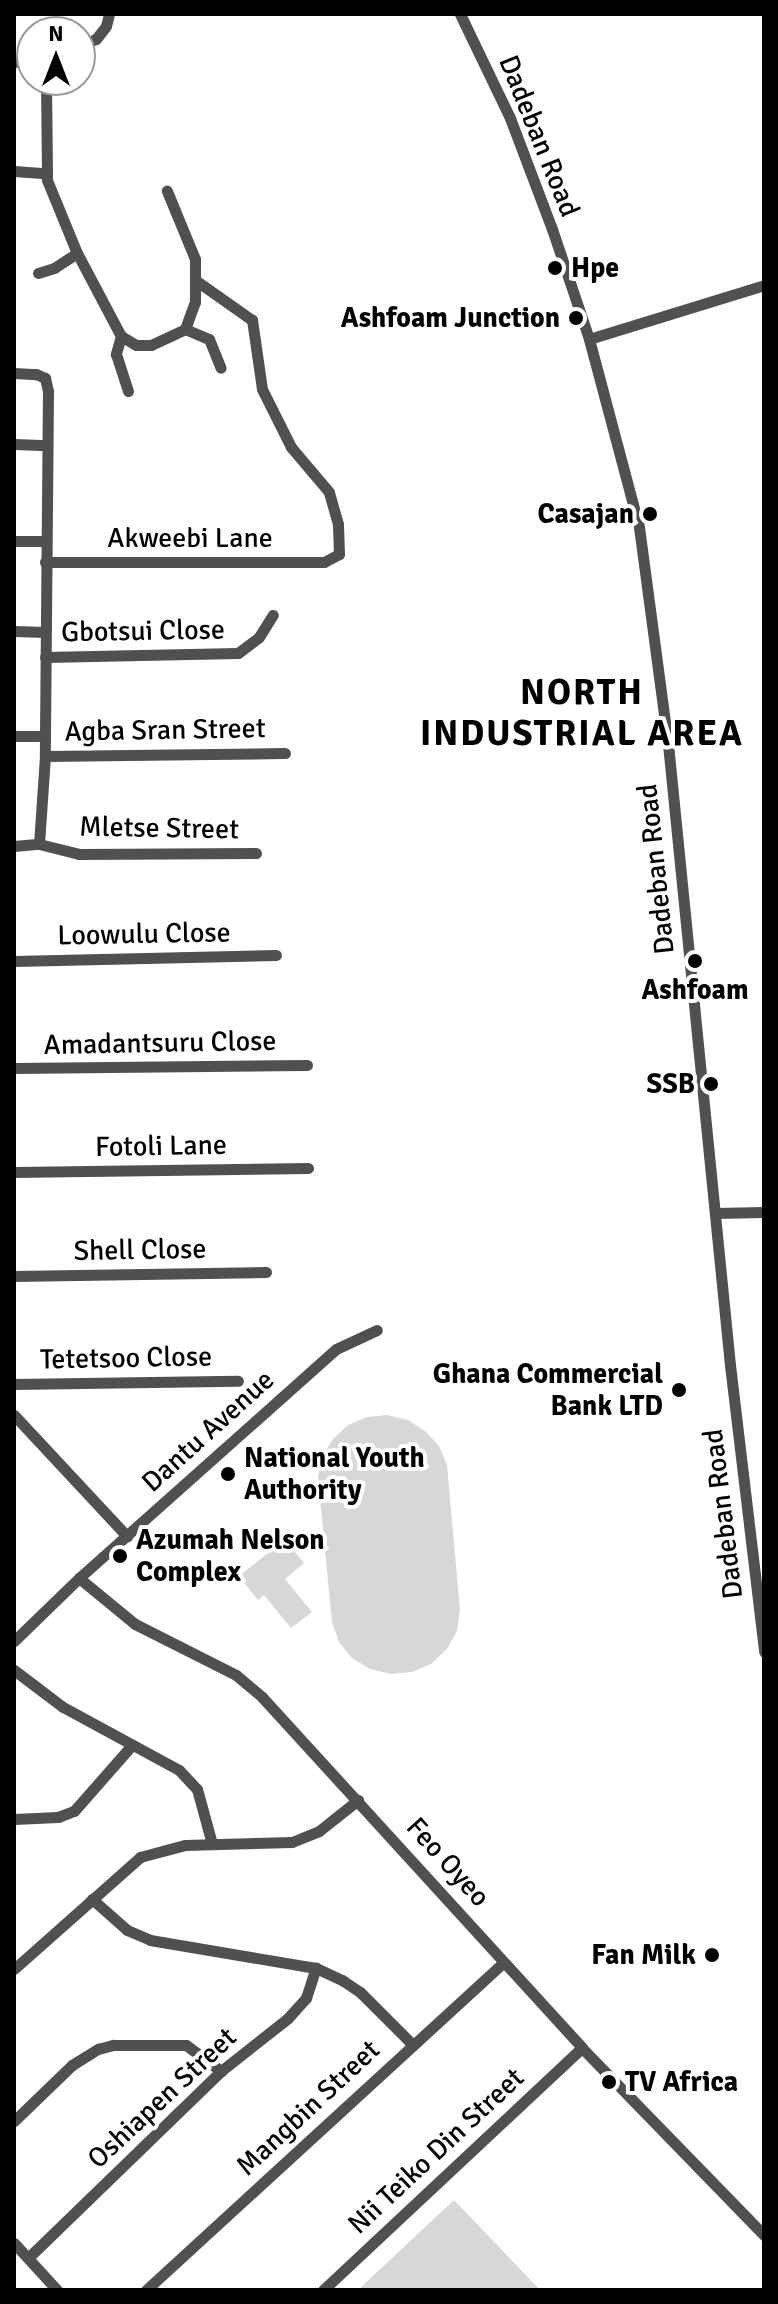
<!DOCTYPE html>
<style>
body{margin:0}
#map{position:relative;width:778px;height:2304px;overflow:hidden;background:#fff;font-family:Signika,sans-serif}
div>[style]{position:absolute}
.green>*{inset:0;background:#d7d7d7}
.minor>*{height:11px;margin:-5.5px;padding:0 5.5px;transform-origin:5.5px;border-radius:5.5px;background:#505050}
.dots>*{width:22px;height:22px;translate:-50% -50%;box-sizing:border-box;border:4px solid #fff;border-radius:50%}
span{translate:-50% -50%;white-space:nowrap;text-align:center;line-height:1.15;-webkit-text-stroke:8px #fff;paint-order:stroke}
.street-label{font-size:28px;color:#000}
.poi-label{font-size:28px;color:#000;font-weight:700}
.left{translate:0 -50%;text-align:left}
.right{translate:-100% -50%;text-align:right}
.district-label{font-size:36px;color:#000;font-weight:700;letter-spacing:2px}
.frame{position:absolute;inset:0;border:16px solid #000;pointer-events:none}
.north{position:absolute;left:16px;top:16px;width:80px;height:80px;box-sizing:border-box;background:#fff;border:2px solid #999;border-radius:50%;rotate:0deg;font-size:22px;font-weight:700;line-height:32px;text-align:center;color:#000}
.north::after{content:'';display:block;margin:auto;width:28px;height:36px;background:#000;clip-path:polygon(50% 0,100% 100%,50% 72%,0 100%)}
</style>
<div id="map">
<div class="green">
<div style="clip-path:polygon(387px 1415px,408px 1420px,425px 1431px,439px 1446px,447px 1465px,460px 1610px,457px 1631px,447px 1649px,431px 1664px,412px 1672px,391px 1674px,370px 1669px,352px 1658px,339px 1642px,332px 1622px,318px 1477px,322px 1457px,333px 1439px,348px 1425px,367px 1417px)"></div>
<div style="clip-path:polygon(285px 1540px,304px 1563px,285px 1579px,312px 1612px,291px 1628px,264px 1595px,258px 1600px,239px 1576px)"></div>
<div style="clip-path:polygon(454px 2200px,540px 2290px,358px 2290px)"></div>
</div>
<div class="minor">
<div style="left:460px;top:14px;width:115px;rotate:64.3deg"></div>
<div style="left:510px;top:118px;width:119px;rotate:69.3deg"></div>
<div style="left:552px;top:229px;width:116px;rotate:71.4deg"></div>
<div style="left:589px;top:339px;width:195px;rotate:75.1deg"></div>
<div style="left:639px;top:527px;width:219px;rotate:82.4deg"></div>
<div style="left:668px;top:744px;width:624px;rotate:84.3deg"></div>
<div style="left:730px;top:1365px;width:289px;rotate:83.2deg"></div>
<div style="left:80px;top:46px;width:17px;rotate:-24deg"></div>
<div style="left:96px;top:39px;width:16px;rotate:-52deg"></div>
<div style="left:106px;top:26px;width:12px;rotate:-76deg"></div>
<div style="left:14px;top:62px;width:18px;rotate:-9deg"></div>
<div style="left:46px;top:80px;width:100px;rotate:89.4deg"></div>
<div style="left:47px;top:180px;width:79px;rotate:67.7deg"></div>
<div style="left:77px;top:253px;width:94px;rotate:62.1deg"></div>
<div style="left:121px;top:336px;width:17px;rotate:31deg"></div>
<div style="left:136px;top:345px;width:15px"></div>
<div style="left:151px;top:345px;width:38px;rotate:-25deg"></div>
<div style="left:185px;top:329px;width:29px;rotate:-70deg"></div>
<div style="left:195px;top:302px;width:43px;rotate:-90deg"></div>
<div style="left:195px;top:259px;width:74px;rotate:-112.4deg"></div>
<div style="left:14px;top:171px;width:31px;rotate:4deg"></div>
<div style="left:38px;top:273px;width:17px;rotate:-17deg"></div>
<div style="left:54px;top:268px;width:27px;rotate:-33deg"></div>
<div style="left:185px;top:329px;width:26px;rotate:23deg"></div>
<div style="left:209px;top:339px;width:31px;rotate:68deg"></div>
<div style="left:121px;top:336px;width:19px;rotate:106deg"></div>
<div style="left:116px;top:354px;width:39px;rotate:72deg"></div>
<div style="left:589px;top:339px;width:183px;rotate:-17.1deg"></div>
<div style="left:14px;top:373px;width:22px;rotate:3deg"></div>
<div style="left:36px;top:374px;width:10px;rotate:24deg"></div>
<div style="left:45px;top:378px;width:13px;rotate:77deg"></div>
<div style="left:48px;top:391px;width:365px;rotate:90.5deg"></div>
<div style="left:45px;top:756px;width:88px;rotate:93.9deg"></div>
<div style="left:14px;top:444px;width:33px;rotate:2deg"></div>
<div style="left:14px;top:541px;width:31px"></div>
<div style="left:45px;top:562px;width:279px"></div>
<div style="left:324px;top:562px;width:17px;rotate:-28deg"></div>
<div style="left:339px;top:554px;width:30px;rotate:-92deg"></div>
<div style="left:338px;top:524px;width:33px;rotate:-106deg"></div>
<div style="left:329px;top:492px;width:59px;rotate:-130.2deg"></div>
<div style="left:291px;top:447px;width:65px;rotate:-116.6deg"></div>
<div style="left:262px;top:389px;width:70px;rotate:-98.2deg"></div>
<div style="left:252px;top:320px;width:66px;rotate:-144.9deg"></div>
<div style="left:14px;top:631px;width:31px;rotate:2deg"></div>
<div style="left:45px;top:657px;width:193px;rotate:-1.2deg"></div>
<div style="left:238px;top:653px;width:26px;rotate:-37deg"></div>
<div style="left:259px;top:637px;width:26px;rotate:-58deg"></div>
<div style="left:14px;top:736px;width:31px"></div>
<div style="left:45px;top:756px;width:240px;rotate:-0.7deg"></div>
<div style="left:14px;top:846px;width:25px;rotate:-5deg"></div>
<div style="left:39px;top:844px;width:41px;rotate:14deg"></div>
<div style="left:79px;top:854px;width:177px;rotate:-0.3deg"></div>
<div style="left:14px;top:961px;width:262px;rotate:-1.3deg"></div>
<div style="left:14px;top:1068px;width:293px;rotate:-0.6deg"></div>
<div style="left:14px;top:1172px;width:294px;rotate:-0.8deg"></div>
<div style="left:715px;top:1213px;width:49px;rotate:-1.2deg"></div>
<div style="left:14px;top:1276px;width:252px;rotate:-0.9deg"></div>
<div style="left:14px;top:1384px;width:224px;rotate:-0.8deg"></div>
<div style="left:14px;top:1415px;width:166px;rotate:47deg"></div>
<div style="left:79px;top:1578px;width:72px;rotate:39.4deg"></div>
<div style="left:135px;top:1624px;width:113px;rotate:26.8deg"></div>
<div style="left:236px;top:1675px;width:34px;rotate:40deg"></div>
<div style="left:262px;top:1697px;width:475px;rotate:47.6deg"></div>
<div style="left:582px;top:2048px;width:261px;rotate:45.8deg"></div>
<div style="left:14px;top:1641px;width:91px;rotate:-44.1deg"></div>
<div style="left:79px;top:1578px;width:344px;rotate:-41.7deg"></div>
<div style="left:336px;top:1349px;width:45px;rotate:-24.9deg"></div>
<div style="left:14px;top:1670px;width:61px;rotate:37.1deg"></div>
<div style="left:63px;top:1707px;width:132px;rotate:28.5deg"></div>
<div style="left:179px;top:1770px;width:26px;rotate:47deg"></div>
<div style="left:197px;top:1789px;width:57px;rotate:74.7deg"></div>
<div style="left:14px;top:1819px;width:44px;rotate:-2.6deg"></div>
<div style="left:58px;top:1817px;width:17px;rotate:-21deg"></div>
<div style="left:74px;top:1811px;width:88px;rotate:-48.7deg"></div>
<div style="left:92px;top:1899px;width:47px;rotate:41.5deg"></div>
<div style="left:127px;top:1930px;width:25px;rotate:23deg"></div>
<div style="left:150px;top:1940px;width:168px;rotate:9.6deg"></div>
<div style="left:316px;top:1968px;width:29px;rotate:25deg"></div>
<div style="left:342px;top:1980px;width:22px;rotate:34deg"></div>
<div style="left:360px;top:1992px;width:74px;rotate:45deg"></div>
<div style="left:14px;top:1969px;width:169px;rotate:-41.6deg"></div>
<div style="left:140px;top:1857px;width:47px;rotate:-14.9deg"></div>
<div style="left:185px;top:1845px;width:107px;rotate:-1.6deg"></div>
<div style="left:292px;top:1842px;width:29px;rotate:-22deg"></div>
<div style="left:319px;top:1831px;width:50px;rotate:-38.5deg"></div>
<div style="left:14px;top:2121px;width:81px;rotate:-44deg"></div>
<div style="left:72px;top:2065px;width:31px;rotate:-32deg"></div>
<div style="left:98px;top:2049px;width:16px;rotate:-15deg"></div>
<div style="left:113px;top:2045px;width:73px"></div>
<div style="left:186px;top:2045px;width:44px;rotate:36.6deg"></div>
<div style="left:14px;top:2243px;width:64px;rotate:47.5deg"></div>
<div style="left:29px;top:2257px;width:267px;rotate:-44.1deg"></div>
<div style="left:221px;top:2071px;width:85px;rotate:-38.3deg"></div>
<div style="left:288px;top:2018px;width:27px;rotate:-48deg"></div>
<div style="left:306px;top:1998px;width:32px;rotate:-72deg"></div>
<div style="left:146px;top:2290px;width:484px;rotate:-42.5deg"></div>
<div style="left:323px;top:2290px;width:354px;rotate:-43.1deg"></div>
</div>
<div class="dots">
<div style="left:555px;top:268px;background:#000"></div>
<div style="left:576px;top:318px;background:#000"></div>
<div style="left:650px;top:514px;background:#000"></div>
<div style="left:695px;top:961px;background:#000"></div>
<div style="left:711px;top:1084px;background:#000"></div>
<div style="left:679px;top:1390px;background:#000"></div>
<div style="left:228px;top:1474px;background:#000"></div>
<div style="left:120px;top:1556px;background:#000"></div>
<div style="left:712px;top:1955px;background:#000"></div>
<div style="left:609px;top:2082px;background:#000"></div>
</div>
<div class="street-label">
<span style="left:539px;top:136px;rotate:68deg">Dadeban Road</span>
<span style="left:190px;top:538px">Akweebi Lane</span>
<span style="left:143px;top:631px;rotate:-1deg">Gbotsui Close</span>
<span style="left:165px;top:730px;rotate:-1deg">Agba Sran Street</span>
<span style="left:159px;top:828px;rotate:1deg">Mletse Street</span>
<span style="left:656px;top:869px;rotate:-96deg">Dadeban Road</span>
<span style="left:144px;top:934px;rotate:-1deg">Loowulu Close</span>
<span style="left:160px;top:1043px;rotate:-1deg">Amadantsuru Close</span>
<span style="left:161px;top:1146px;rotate:-1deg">Fotoli Lane</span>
<span style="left:140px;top:1250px;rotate:-1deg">Shell Close</span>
<span style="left:126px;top:1358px;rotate:-1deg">Tetetsoo Close</span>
<span style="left:208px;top:1431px;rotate:-42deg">Dantu Avenue</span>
<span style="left:723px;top:1514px;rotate:-97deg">Dadeban Road</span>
<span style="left:448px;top:1862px;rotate:48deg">Feo Oyeo</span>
<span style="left:162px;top:2098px;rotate:-43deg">Oshiapen Street</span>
<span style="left:308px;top:2108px;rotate:-43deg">Mangbin Street</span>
<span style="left:436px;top:2151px;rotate:-43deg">Nii Teiko Din Street</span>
</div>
<div class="poi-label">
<span class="left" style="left:571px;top:268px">Hpe</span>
<span class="right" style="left:560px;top:318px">Ashfoam Junction</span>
<span class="right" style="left:634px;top:514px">Casajan</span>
<span style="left:695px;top:990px">Ashfoam</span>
<span class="right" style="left:695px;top:1084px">SSB</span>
<span class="right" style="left:663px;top:1390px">Ghana Commercial<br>Bank LTD</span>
<span class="left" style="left:244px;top:1474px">National Youth<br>Authority</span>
<span class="left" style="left:136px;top:1556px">Azumah Nelson<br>Complex</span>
<span class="right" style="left:696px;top:1955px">Fan Milk</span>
<span class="left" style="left:625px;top:2082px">TV Africa</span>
</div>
<div class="district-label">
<span style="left:582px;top:713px">NORTH<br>INDUSTRIAL AREA</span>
</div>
<div class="frame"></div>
<div class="north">N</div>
</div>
